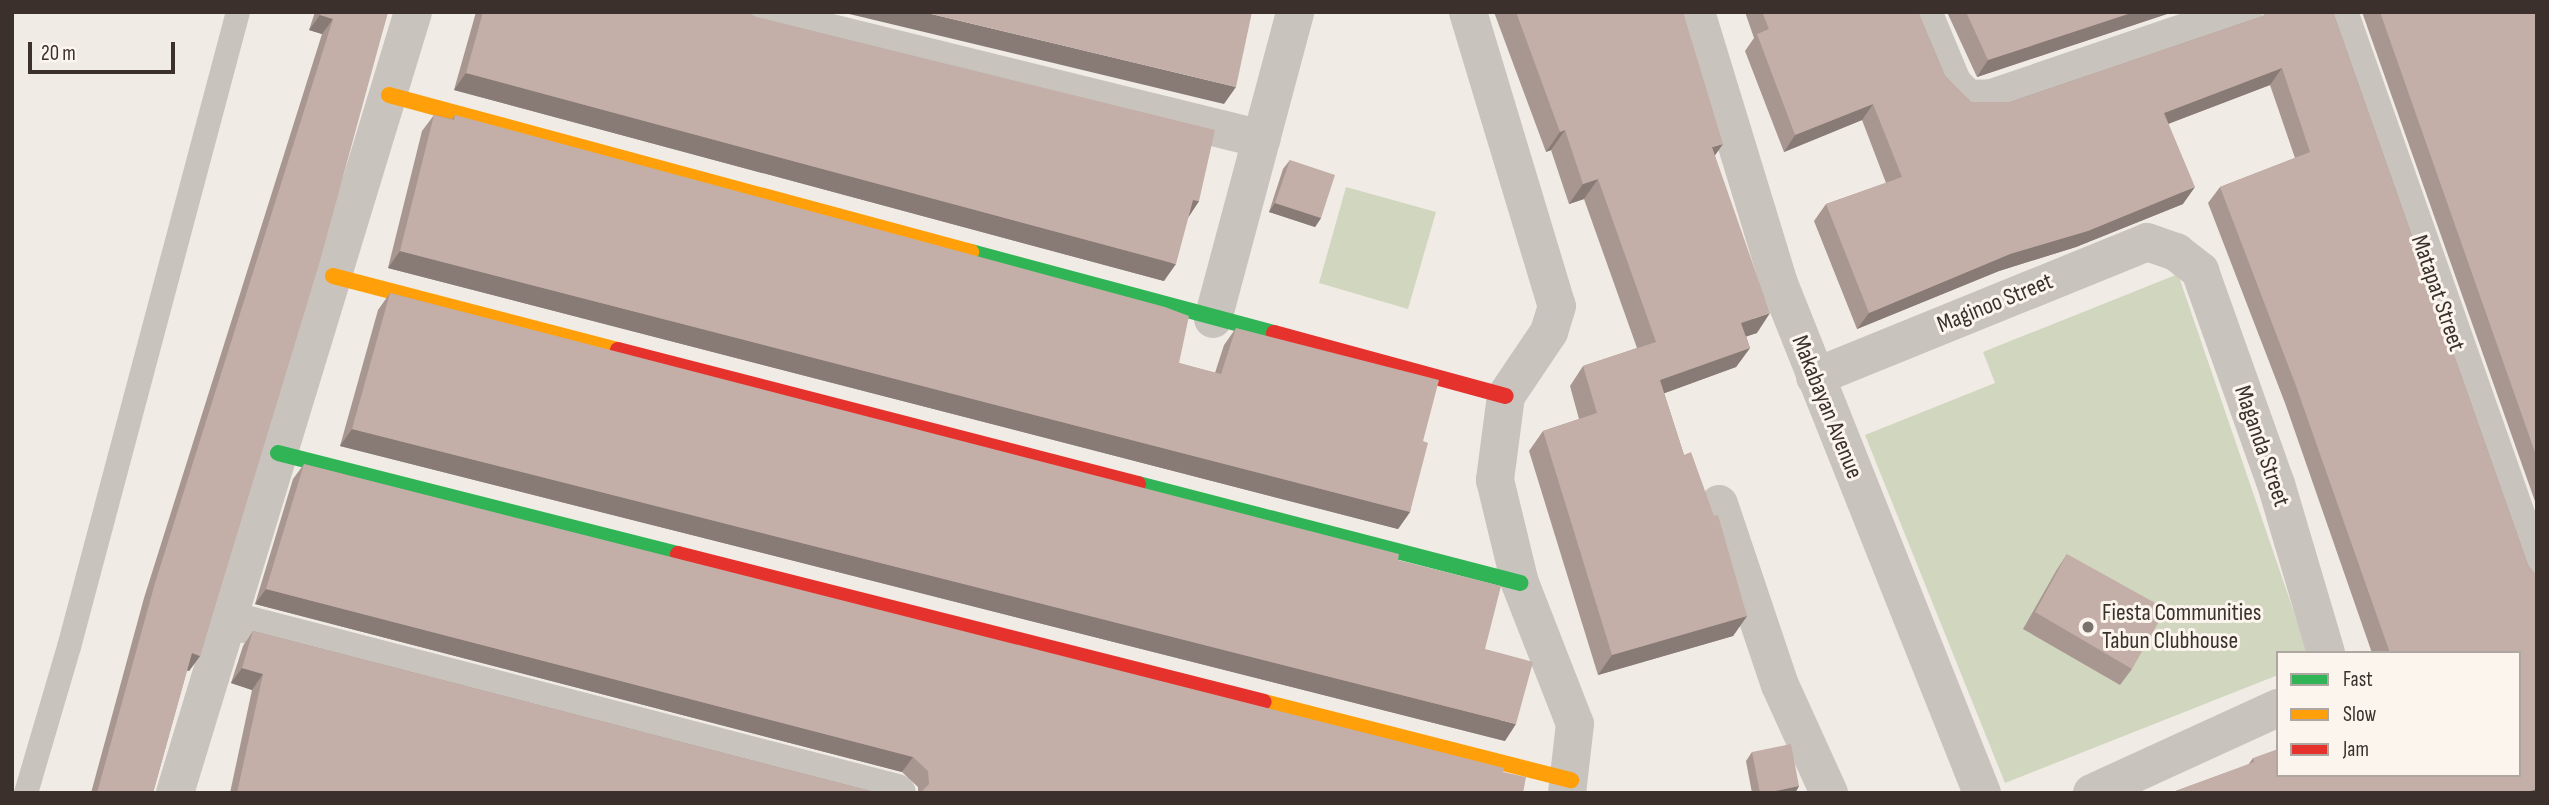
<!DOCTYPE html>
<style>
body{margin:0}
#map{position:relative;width:2549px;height:805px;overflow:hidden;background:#f0ebe5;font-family:"Sofia Sans Condensed",sans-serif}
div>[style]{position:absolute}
.green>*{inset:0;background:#d1d6bf}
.lane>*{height:24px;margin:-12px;padding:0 12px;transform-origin:12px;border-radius:12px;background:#c9c3be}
.street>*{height:38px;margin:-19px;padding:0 19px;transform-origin:19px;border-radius:19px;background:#c9c3be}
.fast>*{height:16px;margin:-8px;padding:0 8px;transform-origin:8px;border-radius:8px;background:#30b455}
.slow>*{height:16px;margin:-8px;padding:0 8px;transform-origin:8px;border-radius:8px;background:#ff9f0a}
.jam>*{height:16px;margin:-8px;padding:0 8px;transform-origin:8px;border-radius:8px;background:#e5322d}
.wall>*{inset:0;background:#a89690}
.shaded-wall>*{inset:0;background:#887a75}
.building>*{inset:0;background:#c3afa7}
.dots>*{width:19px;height:19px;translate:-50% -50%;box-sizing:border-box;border:4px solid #fbf5ee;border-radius:50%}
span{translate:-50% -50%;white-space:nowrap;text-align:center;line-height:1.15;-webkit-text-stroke:6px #fbf5ee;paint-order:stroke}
.street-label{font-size:24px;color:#3b302b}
.poi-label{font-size:24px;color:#3b302b}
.left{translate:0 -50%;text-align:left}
.frame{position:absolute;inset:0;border:14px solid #3b302b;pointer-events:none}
.legend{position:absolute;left:2276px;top:651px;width:245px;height:126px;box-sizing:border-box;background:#fbf5ee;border:2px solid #aea6a0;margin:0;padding:9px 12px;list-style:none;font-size:21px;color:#3b302b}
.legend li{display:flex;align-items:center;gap:14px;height:35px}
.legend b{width:35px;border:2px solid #aea6a0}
.scale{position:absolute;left:28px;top:42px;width:147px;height:32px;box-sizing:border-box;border:4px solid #3b302b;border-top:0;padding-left:9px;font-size:21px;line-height:24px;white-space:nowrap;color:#3b302b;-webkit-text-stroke:5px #fbf5ee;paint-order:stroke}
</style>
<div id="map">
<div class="green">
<div style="clip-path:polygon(1346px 187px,1436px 212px,1408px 309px,1319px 283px)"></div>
<div style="clip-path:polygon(2178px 274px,2308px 653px,2278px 653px,2278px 675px,2005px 783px,1865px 435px,1995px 383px,1983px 352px)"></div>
</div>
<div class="lane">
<div style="left:26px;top:793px;width:152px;rotate:-73.6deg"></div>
<div style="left:69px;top:647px;width:657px;rotate:-75.1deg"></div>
</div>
<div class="street">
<div style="left:746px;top:12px;width:531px;rotate:13.83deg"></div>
<div style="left:1468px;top:12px;width:307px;rotate:73.2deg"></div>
<div style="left:1557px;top:306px;width:27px;rotate:107deg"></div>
<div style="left:1549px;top:332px;width:77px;rotate:123.9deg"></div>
<div style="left:1506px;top:396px;width:85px;rotate:97.5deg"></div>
<div style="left:1495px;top:480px;width:106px;rotate:76.4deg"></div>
<div style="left:1520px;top:583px;width:151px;rotate:68.7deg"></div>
<div style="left:1575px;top:724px;width:69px;rotate:96.6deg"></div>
<div style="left:1696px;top:12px;width:287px;rotate:73deg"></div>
<div style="left:1780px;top:286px;width:546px;rotate:68.28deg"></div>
<div style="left:1923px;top:12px;width:78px;rotate:67.4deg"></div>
<div style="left:1953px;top:84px;width:21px;rotate:45deg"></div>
<div style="left:1968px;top:99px;width:24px;rotate:-2deg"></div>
<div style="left:1992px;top:98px;width:266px;rotate:-18.8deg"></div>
<div style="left:2339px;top:12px;width:596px;rotate:70.59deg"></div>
<div style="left:1213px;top:319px;width:318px;rotate:-75deg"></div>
<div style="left:1815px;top:377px;width:358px;rotate:-22.1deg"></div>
<div style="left:2147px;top:242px;width:31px;rotate:19deg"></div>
<div style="left:2176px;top:252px;width:31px;rotate:38deg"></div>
<div style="left:2200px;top:271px;width:226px;rotate:70.4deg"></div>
<div style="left:2276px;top:484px;width:176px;rotate:73.5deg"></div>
<div style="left:1719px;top:504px;width:191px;rotate:71.4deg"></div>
<div style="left:1780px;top:685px;width:119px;rotate:65.6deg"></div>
<div style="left:226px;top:619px;width:693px;rotate:14.54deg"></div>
<div style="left:175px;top:793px;width:816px;rotate:-73.05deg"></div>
<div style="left:2092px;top:793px;width:205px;rotate:-24.6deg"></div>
</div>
<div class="fast">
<div style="left:971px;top:252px;width:314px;rotate:15deg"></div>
<div style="left:278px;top:453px;width:413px;rotate:14.2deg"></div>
<div style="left:1138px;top:484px;width:395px;rotate:14.5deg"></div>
</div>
<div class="slow">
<div style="left:389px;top:95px;width:603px;rotate:15.1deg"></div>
<div style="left:333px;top:276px;width:294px;rotate:14.6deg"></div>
<div style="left:1264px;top:702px;width:317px;rotate:14.3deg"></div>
</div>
<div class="jam">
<div style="left:1274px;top:333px;width:240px;rotate:15.2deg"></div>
<div style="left:618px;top:350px;width:537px;rotate:14.45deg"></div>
<div style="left:678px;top:554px;width:604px;rotate:14.17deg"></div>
</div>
<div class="wall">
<div style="clip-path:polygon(315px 12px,388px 12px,200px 656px,189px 671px,187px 670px,153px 793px,91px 793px,144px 598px,322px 34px,309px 30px)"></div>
<div style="clip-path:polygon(476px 12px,748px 12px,753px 16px,1199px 201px,1188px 217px,1164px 281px,454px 90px)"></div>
<div style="clip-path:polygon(1494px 12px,1683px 12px,1715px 156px,1757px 333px,1746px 336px,1750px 348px,1736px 367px,1664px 393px,1684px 455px,1747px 616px,1733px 636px,1598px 675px,1529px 451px,1543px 431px,1579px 419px,1570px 386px,1583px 366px,1637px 348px,1584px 199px,1569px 204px,1551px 150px,1546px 152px)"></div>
<div style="clip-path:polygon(1745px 12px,1918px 12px,1945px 76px,1971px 102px,2010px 102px,2263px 16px,2265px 12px,2333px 12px,2528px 565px,2535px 574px,2537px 575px,2537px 793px,2170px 793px,2248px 765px,2253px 758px,2278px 775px,2519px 653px,2372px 653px,2285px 403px,2208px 203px,2220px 187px,2295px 158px,2270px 85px,2168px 124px,2183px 204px,2076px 247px,1999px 271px,1857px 329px,1814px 221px,1826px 204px,1886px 183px,1862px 120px,1784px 152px,1745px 51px,1754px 38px)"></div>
<div style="clip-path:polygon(1947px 12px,2173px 12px,1977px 77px)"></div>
<div style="clip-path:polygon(2362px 12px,2537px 12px,2537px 507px)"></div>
<div style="clip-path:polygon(434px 115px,452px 119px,455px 115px,1179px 363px,1215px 373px,1224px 345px,1236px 328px,1423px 441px,1410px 512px,1398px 529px,388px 268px,422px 131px)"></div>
<div style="clip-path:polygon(1290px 160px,1321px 218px,1315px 227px,1269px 212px,1283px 169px)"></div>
<div style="clip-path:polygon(390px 293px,1398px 560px,1485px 649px,1505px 741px,340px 446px,378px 310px)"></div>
<div style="clip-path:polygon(304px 464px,1503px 772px,1523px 793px,918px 793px,918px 787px,902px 772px,255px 604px,293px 479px)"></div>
<div style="clip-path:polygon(2067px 554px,2132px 669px,2120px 685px,2023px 629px,2056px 571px)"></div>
<div style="clip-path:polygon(253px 631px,878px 793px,230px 793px,252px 690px,231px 683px,243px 646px)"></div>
<div style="clip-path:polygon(1752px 752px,1799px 786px,1795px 793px,1752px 793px,1746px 761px)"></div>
</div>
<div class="shaded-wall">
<div style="clip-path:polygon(841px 12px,923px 12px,1236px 87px,1224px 104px)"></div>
<div style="clip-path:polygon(2134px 12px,2173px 12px,1977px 77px,1988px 60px)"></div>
<div style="clip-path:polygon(320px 15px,333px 19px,322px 34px,309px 30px)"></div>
<div style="clip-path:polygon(2282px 68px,2270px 85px,2152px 130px,2164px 113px)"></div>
<div style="clip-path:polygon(466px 73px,1176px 264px,1164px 281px,454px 90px)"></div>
<div style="clip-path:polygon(1873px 104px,1862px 120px,1784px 152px,1795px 135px)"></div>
<div style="clip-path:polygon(1565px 130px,1551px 150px,1546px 152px,1560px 132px)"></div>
<div style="clip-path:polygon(1723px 144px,1709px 164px,1712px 147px)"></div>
<div style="clip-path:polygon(1598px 179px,1584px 199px,1569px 204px,1583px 184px)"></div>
<div style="clip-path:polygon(2195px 187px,2183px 204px,2076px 247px,1999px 271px,1857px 329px,1869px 313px,2010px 254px)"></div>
<div style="clip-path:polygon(1193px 200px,1199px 201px,1188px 218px)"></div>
<div style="clip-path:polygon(1275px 203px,1321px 218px,1315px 227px,1269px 212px)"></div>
<div style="clip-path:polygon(400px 251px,1410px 512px,1398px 529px,388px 268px)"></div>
<div style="clip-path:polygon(1770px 313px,1757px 333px,1727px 343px,1741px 323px)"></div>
<div style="clip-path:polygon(1750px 348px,1736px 367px,1646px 400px,1660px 380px)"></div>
<div style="clip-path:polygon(352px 429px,1516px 724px,1505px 741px,340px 446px)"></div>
<div style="clip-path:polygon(266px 589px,913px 757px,902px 772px,255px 604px)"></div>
<div style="clip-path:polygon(1747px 616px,1733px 636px,1598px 675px,1612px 655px)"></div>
<div style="clip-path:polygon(192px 653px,200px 656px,189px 671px,182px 669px)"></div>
<div style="clip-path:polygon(242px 668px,263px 674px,252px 690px,231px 683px)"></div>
<div style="clip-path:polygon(1799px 786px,1795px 793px,1766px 793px)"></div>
<div style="clip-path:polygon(2537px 789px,2535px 793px,2523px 793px)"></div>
</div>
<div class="building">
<div style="clip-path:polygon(321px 12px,388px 12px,320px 261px,200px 656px,192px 653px,153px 793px,97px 793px,155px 583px,333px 19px,320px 15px)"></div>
<div style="clip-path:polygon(483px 12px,748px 12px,753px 16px,1215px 130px,1199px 201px,1193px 200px,1176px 264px,466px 73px)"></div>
<div style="clip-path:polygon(923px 12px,1252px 12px,1236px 87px)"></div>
<div style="clip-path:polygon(1516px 12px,1683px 12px,1723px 144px,1712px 147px,1770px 313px,1741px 323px,1750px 348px,1660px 380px,1684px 455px,1691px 452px,1714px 516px,1718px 515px,1747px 616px,1612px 655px,1543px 431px,1597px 413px,1583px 366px,1656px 342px,1598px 179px,1583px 184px,1565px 130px,1560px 132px)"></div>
<div style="clip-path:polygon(1762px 12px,1918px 12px,1945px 76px,1971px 102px,2010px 102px,2263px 16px,2266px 12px,2333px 12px,2528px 565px,2535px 574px,2537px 575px,2537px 789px,2523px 793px,2170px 793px,2254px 762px,2253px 758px,2278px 749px,2278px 775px,2519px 775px,2519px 653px,2390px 653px,2296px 386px,2220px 187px,2310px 152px,2282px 68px,2164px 113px,2195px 187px,2088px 231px,2010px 254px,1869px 313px,1826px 204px,1902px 177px,1873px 104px,1795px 135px,1757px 34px,1769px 29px)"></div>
<div style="clip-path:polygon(1966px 12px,2134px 12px,1988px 60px)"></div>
<div style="clip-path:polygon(2380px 12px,2537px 12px,2537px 458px)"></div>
<div style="clip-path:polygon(434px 115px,454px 120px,455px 115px,1165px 307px,1189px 316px,1179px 363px,1221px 374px,1236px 328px,1439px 380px,1423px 441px,1428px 443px,1410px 512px,400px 251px)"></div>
<div style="clip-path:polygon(1290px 160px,1335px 175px,1321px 218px,1275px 203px)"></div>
<div style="clip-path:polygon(390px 293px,1399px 554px,1398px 560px,1501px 586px,1485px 649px,1533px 662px,1516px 724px,352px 429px)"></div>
<div style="clip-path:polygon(304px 464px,1504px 768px,1503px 772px,1526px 777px,1523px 793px,920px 793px,929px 784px,928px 771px,913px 757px,266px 589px)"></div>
<div style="clip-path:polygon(2067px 554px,2166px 609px,2132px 669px,2035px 612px)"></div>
<div style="clip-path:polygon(253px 631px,878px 793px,237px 793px,263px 674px,242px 668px)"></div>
<div style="clip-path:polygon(1791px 744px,1799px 786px,1766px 793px,1760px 793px,1752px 752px)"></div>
</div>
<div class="dots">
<div style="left:2088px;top:627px;background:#7a716c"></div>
</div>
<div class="street-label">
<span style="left:2438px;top:293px;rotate:71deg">Matapat Street</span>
<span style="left:1995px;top:303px;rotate:-22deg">Maginoo Street</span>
<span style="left:1827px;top:407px;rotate:68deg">Makabayan Avenue</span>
<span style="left:2262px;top:446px;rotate:71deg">Maganda Street</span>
</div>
<div class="poi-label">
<span class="left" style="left:2102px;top:627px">Fiesta Communities<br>Tabun Clubhouse</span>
</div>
<div class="frame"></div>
<ul class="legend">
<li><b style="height:9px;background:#30b455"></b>Fast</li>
<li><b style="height:9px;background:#ff9f0a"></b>Slow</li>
<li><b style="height:9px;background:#e5322d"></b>Jam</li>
</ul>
<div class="scale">20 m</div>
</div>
